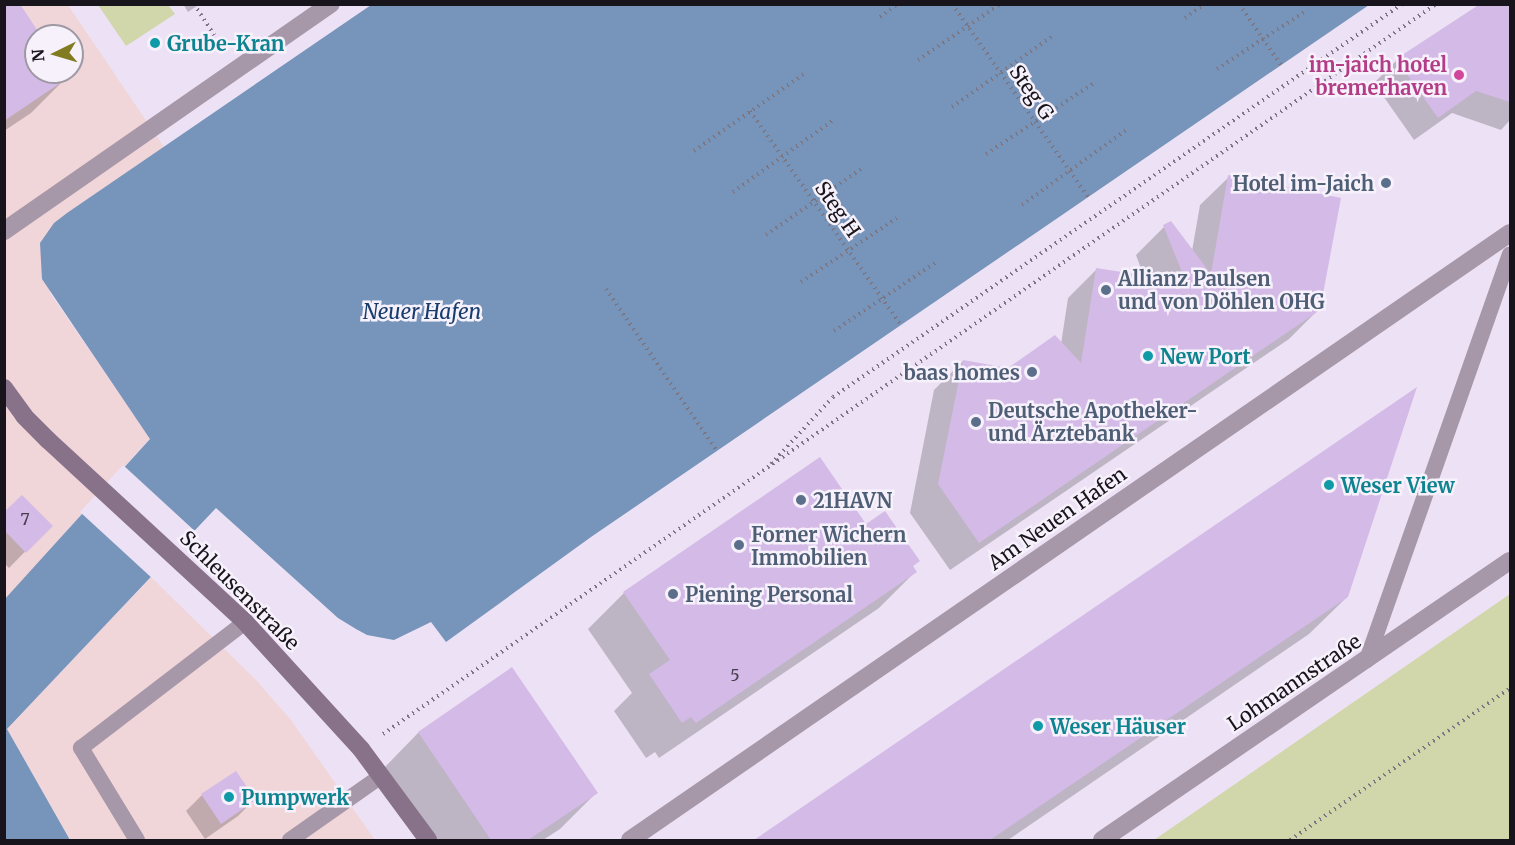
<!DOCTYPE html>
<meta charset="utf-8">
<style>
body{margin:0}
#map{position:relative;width:1515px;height:845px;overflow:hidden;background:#ede2f5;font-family:Merriweather,serif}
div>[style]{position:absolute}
.industrial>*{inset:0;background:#f0d5d9}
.green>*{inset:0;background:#d1d6ab}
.water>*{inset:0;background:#7794bb}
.pier>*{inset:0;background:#ede2f5}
.shadow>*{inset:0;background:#0003}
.building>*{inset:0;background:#d4bae6}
.path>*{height:4px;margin-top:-2px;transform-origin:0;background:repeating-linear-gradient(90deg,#7c7582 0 1.5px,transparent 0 6px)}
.lane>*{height:16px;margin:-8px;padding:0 8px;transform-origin:8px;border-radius:8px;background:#a798a9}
.street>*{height:18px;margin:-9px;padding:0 9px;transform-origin:9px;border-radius:9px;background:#a798a9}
.secondary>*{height:18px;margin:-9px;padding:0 9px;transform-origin:9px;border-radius:9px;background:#88728a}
.dots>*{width:16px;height:16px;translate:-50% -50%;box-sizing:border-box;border:3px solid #f7f1fc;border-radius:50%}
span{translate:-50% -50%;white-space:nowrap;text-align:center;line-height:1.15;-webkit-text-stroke:5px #f7f1fc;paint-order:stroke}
.number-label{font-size:16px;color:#473e4e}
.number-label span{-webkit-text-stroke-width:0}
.culture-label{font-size:20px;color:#0d838f;font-weight:700}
.left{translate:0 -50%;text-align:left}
.hotel-label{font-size:20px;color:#b23c85;font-weight:700}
.right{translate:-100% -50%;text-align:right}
.street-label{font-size:20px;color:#18141b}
.service-label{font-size:20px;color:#4e5e75;font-weight:700}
.water-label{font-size:21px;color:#163c6e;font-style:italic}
.frame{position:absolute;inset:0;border:6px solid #18141b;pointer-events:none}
.north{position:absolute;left:24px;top:24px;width:60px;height:60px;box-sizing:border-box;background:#f7f1fc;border:2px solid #9e99a2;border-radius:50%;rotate:265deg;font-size:16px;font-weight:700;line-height:24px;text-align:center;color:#18141b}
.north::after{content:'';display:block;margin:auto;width:21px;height:27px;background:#817b21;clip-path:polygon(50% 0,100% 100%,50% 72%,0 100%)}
</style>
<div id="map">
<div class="industrial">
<div style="clip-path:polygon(evenodd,5px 5px,68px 5px,164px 147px,54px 223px,50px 293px,150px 438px,5px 600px,5px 5px,36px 36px,72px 36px,72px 72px,36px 72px,36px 36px)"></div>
<div style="clip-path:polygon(151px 577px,256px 680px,291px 720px,375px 840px,70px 840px,7px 729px)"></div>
</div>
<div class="green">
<div style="clip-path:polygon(98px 5px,168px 5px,175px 14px,126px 46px)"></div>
<div style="clip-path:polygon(1510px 594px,1510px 840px,1154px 840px)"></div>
</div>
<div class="water">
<div style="clip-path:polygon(371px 5px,1369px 5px,591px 537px,446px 642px,431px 622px,394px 640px,367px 635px,356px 629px,338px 618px,216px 508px,7px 729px,70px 840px,5px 840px,4px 600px,150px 439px,42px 279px,40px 243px,54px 223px,67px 213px)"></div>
</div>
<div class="pier">
<div style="clip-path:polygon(123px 465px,197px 533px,153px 579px,80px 512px)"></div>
</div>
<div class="shadow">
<div style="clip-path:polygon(4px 4px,39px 36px,36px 36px,36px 72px,64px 72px,67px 77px,31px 113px,4px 131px)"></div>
<div style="clip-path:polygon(183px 4px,200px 4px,188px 12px)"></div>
<div style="clip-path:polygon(1482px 4px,1510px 4px,1510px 120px,1501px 130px,1452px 113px,1414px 140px,1374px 83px,1397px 60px)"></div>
<div style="clip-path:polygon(1229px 177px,1318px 310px,1289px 339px,950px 570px,910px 513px,934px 390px,963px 361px,1008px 369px,1061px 344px,1068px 298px,1097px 269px,1144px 277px,1136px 255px,1164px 227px,1192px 251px,1200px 205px)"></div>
<div style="clip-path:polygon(1414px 391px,1347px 597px,1309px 634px,1008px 840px,758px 840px)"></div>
<div style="clip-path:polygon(4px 514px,50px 526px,9px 568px,4px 563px)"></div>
<div style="clip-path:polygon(866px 526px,918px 561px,912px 567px,915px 572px,879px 608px,659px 758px,655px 752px,646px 758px,614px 711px,632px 693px,588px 629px,624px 593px)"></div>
<div style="clip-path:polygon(512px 669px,596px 793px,560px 829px,543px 840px,431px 840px,383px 769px,418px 733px)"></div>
<div style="clip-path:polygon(202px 795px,254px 800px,238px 816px,205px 839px,186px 811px)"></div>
</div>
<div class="building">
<div style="clip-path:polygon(4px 4px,20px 4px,41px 36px,36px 36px,36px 72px,66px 72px,69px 77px,4px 121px)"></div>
<div style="clip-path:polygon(1480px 4px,1510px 4px,1510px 102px,1476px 91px,1438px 118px,1396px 59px)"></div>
<div style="clip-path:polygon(1228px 175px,1341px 198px,1320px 310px,979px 543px,938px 484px,963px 360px,1008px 368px,1055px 335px,1081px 363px,1096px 268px,1186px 282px,1163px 225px,1171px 221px,1211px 274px)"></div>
<div style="clip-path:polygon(1417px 387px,1348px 597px,990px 840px,754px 840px)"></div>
<div style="clip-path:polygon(820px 457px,866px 524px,885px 511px,920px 561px,913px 566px,917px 572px,696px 723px,691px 717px,682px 723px,649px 674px,670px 660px,623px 592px)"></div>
<div style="clip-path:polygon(22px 495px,53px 526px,26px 553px,4px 530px,4px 512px)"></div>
<div style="clip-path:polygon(512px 667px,598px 793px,528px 840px,491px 840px,418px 732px)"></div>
<div style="clip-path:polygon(236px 771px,256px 800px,221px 824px,201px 794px)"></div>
</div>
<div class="path">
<div style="left:194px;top:4px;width:37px;rotate:57deg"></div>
<div style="left:952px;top:4px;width:236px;rotate:54.8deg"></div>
<div style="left:1239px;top:4px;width:74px;rotate:55.5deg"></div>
<div style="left:880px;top:17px;width:21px;rotate:-37deg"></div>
<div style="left:1185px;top:18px;width:24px;rotate:-36deg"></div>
<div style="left:918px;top:60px;width:99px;rotate:-34.3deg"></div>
<div style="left:1217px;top:69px;width:108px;rotate:-33.2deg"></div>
<div style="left:952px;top:107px;width:125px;rotate:-35.2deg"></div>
<div style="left:750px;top:111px;width:262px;rotate:54.8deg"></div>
<div style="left:694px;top:151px;width:134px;rotate:-35deg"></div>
<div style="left:986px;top:154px;width:129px;rotate:-33.3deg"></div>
<div style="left:733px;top:192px;width:125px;rotate:-35.6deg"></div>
<div style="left:1022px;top:205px;width:132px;rotate:-35.7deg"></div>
<div style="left:766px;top:235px;width:119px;rotate:-34.8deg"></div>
<div style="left:801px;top:282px;width:115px;rotate:-33.7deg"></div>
<div style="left:606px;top:289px;width:196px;rotate:55.6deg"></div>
<div style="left:834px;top:331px;width:122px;rotate:-34deg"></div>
<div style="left:771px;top:464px;width:91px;rotate:-47.2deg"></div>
<div style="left:833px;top:397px;width:692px;rotate:-34.63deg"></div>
<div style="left:383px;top:734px;width:1281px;rotate:-34.73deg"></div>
<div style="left:1290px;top:840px;width:267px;rotate:-34.6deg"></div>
</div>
<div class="lane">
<div style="left:1367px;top:660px;width:430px;rotate:-70.6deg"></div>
<div style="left:137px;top:840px;width:108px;rotate:-121.3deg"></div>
<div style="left:81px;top:748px;width:207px;rotate:-37.5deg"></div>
<div style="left:290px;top:840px;width:111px;rotate:-35.1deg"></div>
</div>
<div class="street">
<div style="left:4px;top:231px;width:398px;rotate:-34.8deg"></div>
<div style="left:630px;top:840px;width:1069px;rotate:-34.6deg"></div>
<div style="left:1102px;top:840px;width:494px;rotate:-34.4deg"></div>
</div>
<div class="secondary">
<div style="left:4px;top:388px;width:34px;rotate:54deg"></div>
<div style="left:24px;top:416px;width:34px;rotate:45deg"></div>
<div style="left:48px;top:440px;width:268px;rotate:42.7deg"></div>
<div style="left:245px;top:622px;width:172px;rotate:47.6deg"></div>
<div style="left:361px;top:749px;width:113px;rotate:53.6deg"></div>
</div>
<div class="dots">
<div style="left:155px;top:43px;background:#0f9aa8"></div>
<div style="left:1459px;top:75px;background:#d1479c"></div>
<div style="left:1386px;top:183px;background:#5c6f8a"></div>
<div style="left:1106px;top:290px;background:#5c6f8a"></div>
<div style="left:1148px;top:356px;background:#0f9aa8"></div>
<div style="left:1032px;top:372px;background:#5c6f8a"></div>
<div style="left:976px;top:422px;background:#5c6f8a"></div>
<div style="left:1329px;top:485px;background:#0f9aa8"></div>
<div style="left:801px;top:500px;background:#5c6f8a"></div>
<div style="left:739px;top:545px;background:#5c6f8a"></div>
<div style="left:673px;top:594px;background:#5c6f8a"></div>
<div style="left:1038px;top:726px;background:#0f9aa8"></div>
<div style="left:229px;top:797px;background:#0f9aa8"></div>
</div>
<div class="number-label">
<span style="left:25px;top:519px">7</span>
<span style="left:735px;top:675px">5</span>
</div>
<div class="culture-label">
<span class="left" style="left:167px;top:43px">Grube-Kran</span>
<span class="left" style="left:1160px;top:356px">New Port</span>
<span class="left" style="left:1341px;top:485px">Weser View</span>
<span class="left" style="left:1050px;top:726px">Weser Häuser</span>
<span class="left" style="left:241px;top:797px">Pumpwerk</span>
</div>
<div class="hotel-label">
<span class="right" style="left:1447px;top:76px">im-jaich hotel<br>bremerhaven</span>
</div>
<div class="street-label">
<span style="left:1032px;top:92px;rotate:55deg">Steg G</span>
<span style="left:838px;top:209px;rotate:55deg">Steg H</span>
<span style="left:1057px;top:518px;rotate:-35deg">Am Neuen Hafen</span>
<span style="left:240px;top:590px;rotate:45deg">Schleusenstraße</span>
<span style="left:1294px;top:682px;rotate:-34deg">Lohmannstraße</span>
</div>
<div class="service-label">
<span class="right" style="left:1374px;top:183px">Hotel im-Jaich</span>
<span class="left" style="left:1118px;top:290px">Allianz Paulsen<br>und von Döhlen OHG</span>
<span class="right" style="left:1020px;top:372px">baas homes</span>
<span class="left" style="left:988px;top:422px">Deutsche Apotheker-<br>und Ärztebank</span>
<span class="left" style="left:813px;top:500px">21HAVN</span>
<span class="left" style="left:751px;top:546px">Forner Wichern<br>Immobilien</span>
<span class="left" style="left:685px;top:594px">Piening Personal</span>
</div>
<div class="water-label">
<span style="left:422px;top:312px">Neuer Hafen</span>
</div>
<div class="frame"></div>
<div class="north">N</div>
</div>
